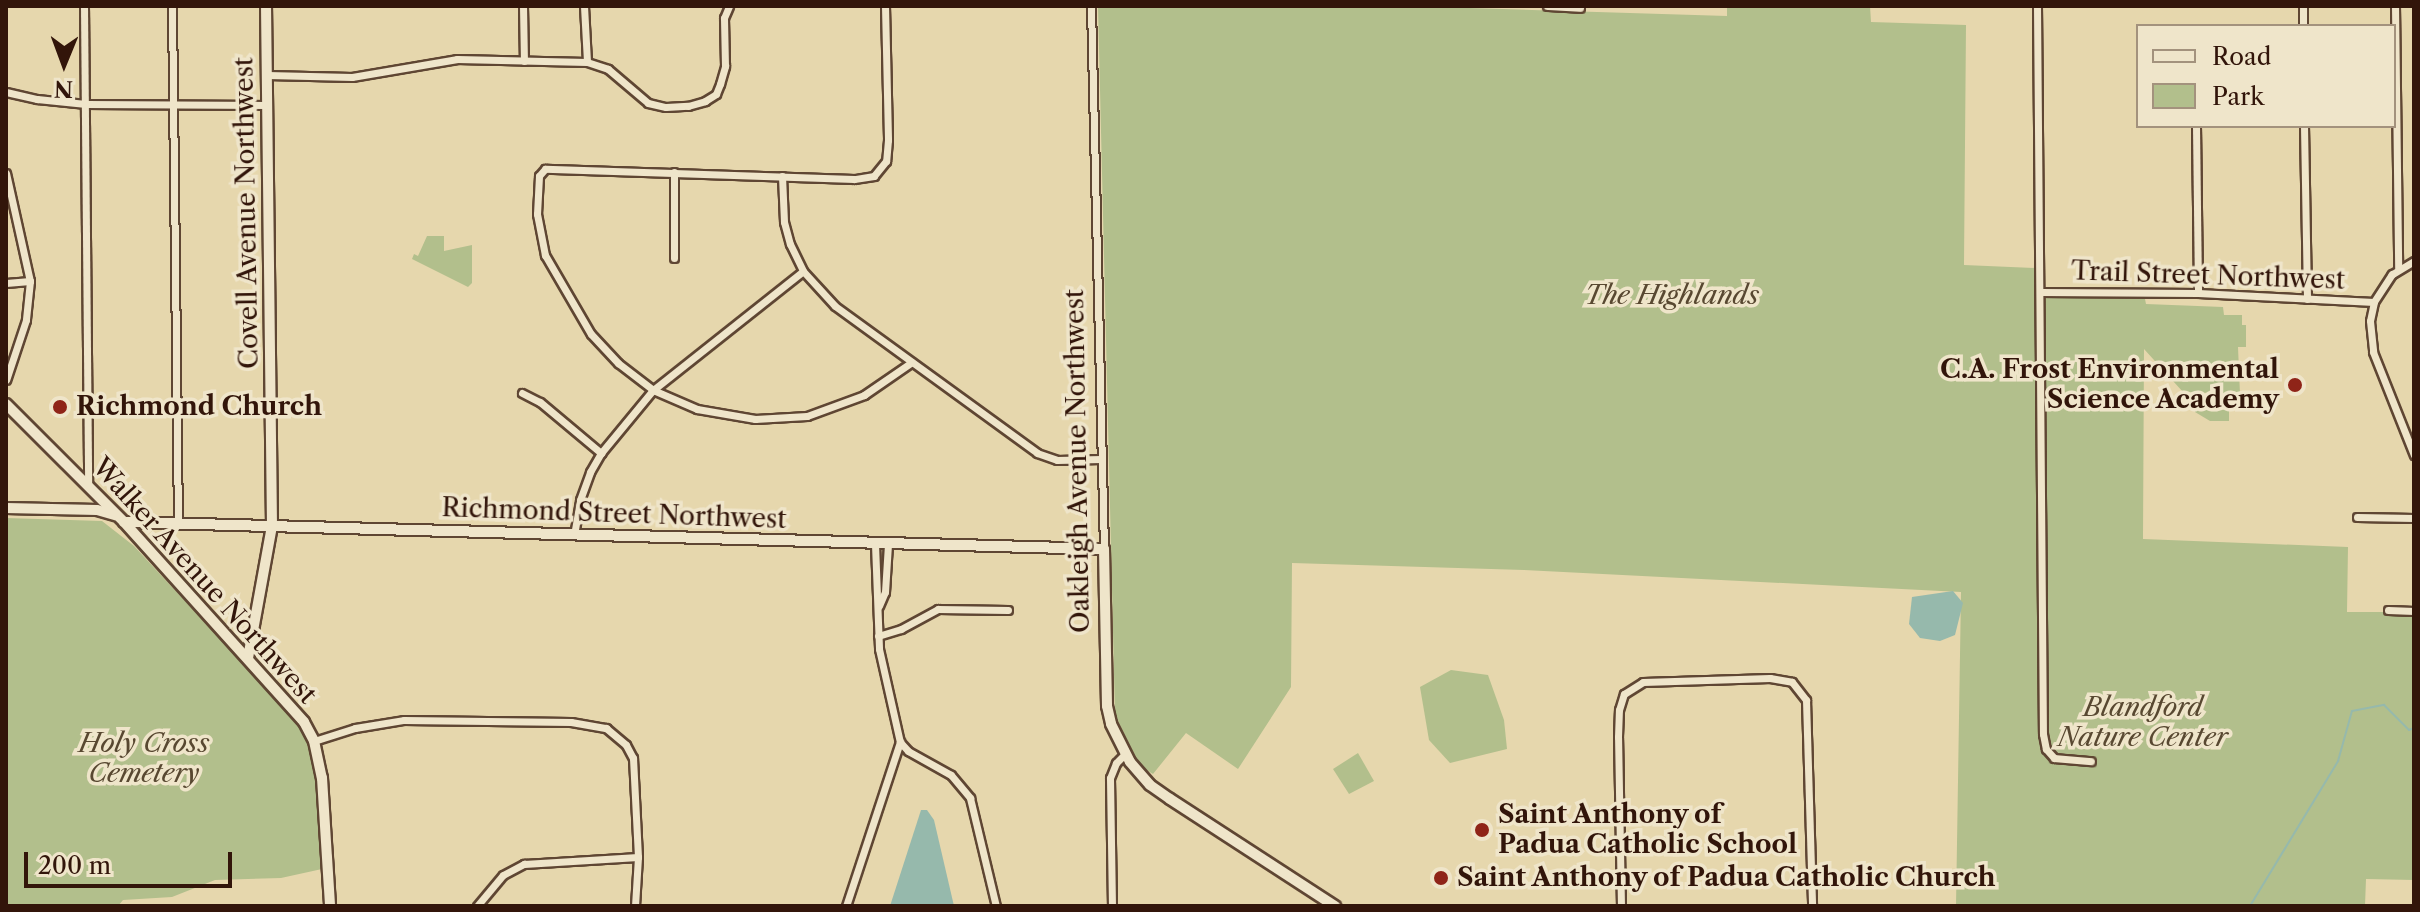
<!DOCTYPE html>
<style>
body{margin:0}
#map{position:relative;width:2420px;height:912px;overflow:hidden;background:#e6d7ad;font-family:"Libre Caslon Text",serif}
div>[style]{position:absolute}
.green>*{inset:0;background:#b2bf8c}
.water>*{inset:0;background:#96b9ac}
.stream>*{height:2px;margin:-1px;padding:0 1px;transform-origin:1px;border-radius:1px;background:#96b9ac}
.roads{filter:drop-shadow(2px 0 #5f4633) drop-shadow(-2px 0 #5f4633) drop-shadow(0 2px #5f4633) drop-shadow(0 -2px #5f4633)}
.street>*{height:7px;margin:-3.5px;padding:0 3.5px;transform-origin:3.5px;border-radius:3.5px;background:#efe5ca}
.secondary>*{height:10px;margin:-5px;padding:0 5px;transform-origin:5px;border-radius:5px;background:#efe5ca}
.dots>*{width:22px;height:22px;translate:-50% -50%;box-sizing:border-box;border:4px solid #efe5ca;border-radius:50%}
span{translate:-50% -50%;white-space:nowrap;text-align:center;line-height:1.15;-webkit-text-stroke:7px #efe5ca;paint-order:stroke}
.street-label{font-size:26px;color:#32150a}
.park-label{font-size:26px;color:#584831;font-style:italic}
.poi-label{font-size:26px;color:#32150a;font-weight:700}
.right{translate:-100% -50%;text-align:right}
.left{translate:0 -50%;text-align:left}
.frame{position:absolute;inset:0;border:8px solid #32150a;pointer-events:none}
.legend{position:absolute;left:2136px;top:24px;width:260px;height:104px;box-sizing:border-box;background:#efe5ca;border:2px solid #a3927d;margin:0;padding:10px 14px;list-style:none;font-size:24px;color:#32150a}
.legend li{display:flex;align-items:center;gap:16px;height:40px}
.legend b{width:40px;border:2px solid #a3927d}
.north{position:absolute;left:24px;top:24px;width:80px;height:80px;-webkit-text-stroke:6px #efe5ca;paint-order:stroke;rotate:181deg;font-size:22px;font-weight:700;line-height:32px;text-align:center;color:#32150a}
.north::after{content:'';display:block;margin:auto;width:28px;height:36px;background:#32150a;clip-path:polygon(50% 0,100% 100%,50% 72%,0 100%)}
.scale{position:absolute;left:24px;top:852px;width:208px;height:36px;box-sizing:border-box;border:4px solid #32150a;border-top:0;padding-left:10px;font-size:24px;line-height:28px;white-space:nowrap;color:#32150a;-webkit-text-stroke:6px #efe5ca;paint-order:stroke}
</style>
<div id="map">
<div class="green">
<div style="clip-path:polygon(1098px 6px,1406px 6px,1727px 16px,1727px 6px,1870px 6px,1871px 22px,1966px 25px,1964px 265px,2036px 268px,2035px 297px,2145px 299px,2146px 304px,2223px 307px,2224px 315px,2242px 315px,2242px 325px,2246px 325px,2246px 347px,2238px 347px,2240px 394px,2183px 392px,2144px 349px,2143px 539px,2348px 547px,2347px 612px,2414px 612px,2414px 880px,2366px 879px,2365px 906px,1956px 906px,1961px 592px,1524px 570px,1292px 563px,1291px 687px,1238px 769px,1186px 733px,1153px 774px,1140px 766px,1115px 715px)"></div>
<div style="clip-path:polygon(427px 236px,444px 236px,444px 251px,472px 245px,472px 283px,468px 287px,412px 259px,414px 254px,418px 256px)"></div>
<div style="clip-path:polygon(2195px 395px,2229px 395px,2229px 421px,2210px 421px,2195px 412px)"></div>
<div style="clip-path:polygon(6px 518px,102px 521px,134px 546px,295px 720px,307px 738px,313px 759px,319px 801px,322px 869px,281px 878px,215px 880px,172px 897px,123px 900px,118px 906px,6px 906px)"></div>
<div style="clip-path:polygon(1451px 670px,1488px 675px,1504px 720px,1507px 749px,1450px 763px,1429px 740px,1420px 687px)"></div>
<div style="clip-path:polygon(1358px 753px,1374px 781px,1349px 794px,1333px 769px)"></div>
</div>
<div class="water">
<div style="clip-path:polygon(1953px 591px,1963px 603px,1955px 635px,1940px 641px,1920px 638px,1909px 624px,1912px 597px)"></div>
<div style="clip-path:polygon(921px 810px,927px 810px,934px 820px,954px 906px,890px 906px)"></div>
</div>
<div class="stream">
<div style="left:2250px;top:906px;width:170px;rotate:-58.7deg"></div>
<div style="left:2338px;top:761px;width:52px;rotate:-74.4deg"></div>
<div style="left:2352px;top:711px;width:33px;rotate:-11deg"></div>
<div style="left:2384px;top:705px;width:35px;rotate:45deg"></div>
<div style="left:2409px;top:730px;width:5px;rotate:-22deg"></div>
</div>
<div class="roads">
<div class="street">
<div style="left:84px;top:6px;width:478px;rotate:89.5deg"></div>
<div style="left:172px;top:6px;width:517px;rotate:89.34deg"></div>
<div style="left:523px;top:6px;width:55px;rotate:89deg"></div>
<div style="left:584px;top:6px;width:56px;rotate:86.9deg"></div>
<div style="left:885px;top:6px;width:134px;rotate:88.7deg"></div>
<div style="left:888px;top:140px;width:21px;rotate:95deg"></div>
<div style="left:886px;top:161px;width:19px;rotate:129deg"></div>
<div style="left:874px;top:176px;width:20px;rotate:171deg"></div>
<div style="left:854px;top:179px;width:309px;rotate:-178.1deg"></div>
<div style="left:545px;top:169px;width:9px;rotate:131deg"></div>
<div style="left:539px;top:176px;width:38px;rotate:93deg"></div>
<div style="left:537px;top:214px;width:42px;rotate:79deg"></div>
<div style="left:545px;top:255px;width:91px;rotate:59.8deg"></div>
<div style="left:591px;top:334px;width:40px;rotate:47deg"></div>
<div style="left:618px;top:363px;width:44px;rotate:37.6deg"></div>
<div style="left:653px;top:390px;width:48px;rotate:23.4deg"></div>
<div style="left:697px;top:409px;width:59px;rotate:9.8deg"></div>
<div style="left:755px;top:419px;width:52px;rotate:-3.3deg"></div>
<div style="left:807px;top:416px;width:61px;rotate:-20.2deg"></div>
<div style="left:864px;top:395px;width:58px;rotate:-34.5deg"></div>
<div style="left:1091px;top:6px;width:543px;rotate:88.63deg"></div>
<div style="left:1547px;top:6px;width:33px;rotate:3deg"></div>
<div style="left:2037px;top:6px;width:728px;rotate:89.53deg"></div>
<div style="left:2043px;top:734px;width:15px;rotate:79deg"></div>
<div style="left:2046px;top:749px;width:12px;rotate:48deg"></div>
<div style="left:2054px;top:758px;width:37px;rotate:5deg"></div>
<div style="left:2303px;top:6px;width:20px;rotate:90deg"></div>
<div style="left:2395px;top:6px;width:262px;rotate:89.3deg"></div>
<div style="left:267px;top:75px;width:85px;rotate:1.3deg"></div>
<div style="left:352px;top:77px;width:107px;rotate:-9.7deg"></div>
<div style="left:457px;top:59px;width:130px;rotate:1.3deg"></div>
<div style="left:587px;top:62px;width:22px;rotate:18deg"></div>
<div style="left:608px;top:69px;width:52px;rotate:40.4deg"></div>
<div style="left:648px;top:103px;width:18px;rotate:13deg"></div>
<div style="left:666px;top:107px;width:22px;rotate:-3deg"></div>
<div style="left:688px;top:106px;width:18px;rotate:-16deg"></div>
<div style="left:705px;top:101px;width:13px;rotate:-32deg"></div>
<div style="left:716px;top:94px;width:11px;rotate:-68deg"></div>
<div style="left:720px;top:84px;width:19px;rotate:-74deg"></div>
<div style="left:725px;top:66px;width:48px;rotate:-91.2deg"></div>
<div style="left:724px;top:18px;width:13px;rotate:-67deg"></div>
<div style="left:6px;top:92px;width:32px;rotate:13deg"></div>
<div style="left:37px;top:99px;width:49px;rotate:5.8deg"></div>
<div style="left:86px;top:104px;width:182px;rotate:0.3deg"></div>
<div style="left:2196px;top:126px;width:167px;rotate:89.3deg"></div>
<div style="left:2304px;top:126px;width:173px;rotate:89deg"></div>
<div style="left:674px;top:172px;width:86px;rotate:90deg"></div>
<div style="left:6px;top:173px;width:111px;rotate:77.5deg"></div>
<div style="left:30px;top:281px;width:39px;rotate:96deg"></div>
<div style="left:26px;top:320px;width:63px;rotate:108.4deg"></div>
<div style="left:782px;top:176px;width:46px;rotate:87.5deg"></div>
<div style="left:784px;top:222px;width:23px;rotate:75deg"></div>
<div style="left:790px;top:244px;width:30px;rotate:64deg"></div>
<div style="left:803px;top:271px;width:47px;rotate:47.6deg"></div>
<div style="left:835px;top:306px;width:250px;rotate:36deg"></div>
<div style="left:1037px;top:453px;width:21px;rotate:19deg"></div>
<div style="left:1057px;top:460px;width:44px;rotate:-1.3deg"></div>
<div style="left:2414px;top:261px;width:26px;rotate:149deg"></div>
<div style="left:2392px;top:274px;width:33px;rotate:123deg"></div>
<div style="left:2374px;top:302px;width:19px;rotate:102deg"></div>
<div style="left:2370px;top:321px;width:31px;rotate:84deg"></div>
<div style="left:2373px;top:352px;width:111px;rotate:68.3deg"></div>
<div style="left:6px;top:283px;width:24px;rotate:-5deg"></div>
<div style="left:2040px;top:292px;width:158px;rotate:0.4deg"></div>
<div style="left:2198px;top:293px;width:176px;rotate:2.9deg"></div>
<div style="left:522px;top:393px;width:20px;rotate:27deg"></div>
<div style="left:540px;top:402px;width:80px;rotate:39.9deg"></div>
<div style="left:2357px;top:517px;width:57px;rotate:1deg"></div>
<div style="left:574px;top:535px;width:36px;rotate:-80deg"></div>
<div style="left:580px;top:500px;width:30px;rotate:-70deg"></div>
<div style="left:590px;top:472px;width:22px;rotate:-60deg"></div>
<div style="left:601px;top:453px;width:82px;rotate:-50.5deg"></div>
<div style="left:653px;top:390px;width:191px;rotate:-38.4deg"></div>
<div style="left:875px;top:544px;width:105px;rotate:87.8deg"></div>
<div style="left:879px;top:649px;width:95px;rotate:77.3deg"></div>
<div style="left:900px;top:742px;width:12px;rotate:48deg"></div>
<div style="left:908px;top:751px;width:49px;rotate:29.2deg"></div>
<div style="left:951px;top:775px;width:30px;rotate:50deg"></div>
<div style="left:970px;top:798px;width:111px;rotate:76.5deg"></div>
<div style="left:879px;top:606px;width:15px;rotate:-67deg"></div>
<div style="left:885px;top:592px;width:48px;rotate:-86.4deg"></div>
<div style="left:2388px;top:610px;width:26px;rotate:2deg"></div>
<div style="left:878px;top:636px;width:24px;rotate:-17deg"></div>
<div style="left:901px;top:629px;width:42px;rotate:-28.4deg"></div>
<div style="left:938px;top:609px;width:70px;rotate:0.8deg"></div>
<div style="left:314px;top:741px;width:43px;rotate:-17.6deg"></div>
<div style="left:355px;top:728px;width:50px;rotate:-9.3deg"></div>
<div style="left:404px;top:720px;width:167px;rotate:0.7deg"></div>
<div style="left:571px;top:722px;width:36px;rotate:10deg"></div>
<div style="left:606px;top:728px;width:26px;rotate:40deg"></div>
<div style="left:626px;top:745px;width:15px;rotate:62deg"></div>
<div style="left:633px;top:758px;width:99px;rotate:87.1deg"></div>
<div style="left:638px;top:857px;width:49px;rotate:93.5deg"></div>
<div style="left:477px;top:906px;width:40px;rotate:-50deg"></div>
<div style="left:503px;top:875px;width:24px;rotate:-28deg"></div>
<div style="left:524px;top:864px;width:114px;rotate:-3.5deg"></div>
<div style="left:846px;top:906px;width:173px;rotate:-71.8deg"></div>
<div style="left:1112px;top:906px;width:128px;rotate:-90.9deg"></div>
<div style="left:1110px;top:778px;width:16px;rotate:-68deg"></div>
<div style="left:1116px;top:763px;width:13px;rotate:-45deg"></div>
<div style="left:1621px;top:906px;width:169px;rotate:-91deg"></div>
<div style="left:1618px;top:737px;width:27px;rotate:-88deg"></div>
<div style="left:1619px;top:710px;width:17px;rotate:-73deg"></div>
<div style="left:1624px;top:694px;width:22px;rotate:-32deg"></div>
<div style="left:1643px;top:682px;width:127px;rotate:-1.8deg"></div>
<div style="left:1770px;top:678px;width:22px;rotate:10deg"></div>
<div style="left:1792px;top:682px;width:23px;rotate:52deg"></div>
<div style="left:1806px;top:700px;width:206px;rotate:88.3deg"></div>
</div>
<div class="secondary">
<div style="left:6px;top:404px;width:167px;rotate:45deg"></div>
<div style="left:124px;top:522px;width:269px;rotate:48deg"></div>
<div style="left:304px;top:722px;width:21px;rotate:62deg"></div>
<div style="left:314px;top:741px;width:38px;rotate:78deg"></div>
<div style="left:322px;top:778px;width:128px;rotate:86.4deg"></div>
<div style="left:6px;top:508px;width:91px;rotate:1.3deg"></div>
<div style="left:97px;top:510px;width:19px;rotate:16deg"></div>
<div style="left:124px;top:522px;width:980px;rotate:1.58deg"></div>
<div style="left:1104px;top:549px;width:157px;rotate:88.9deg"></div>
<div style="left:1107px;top:706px;width:18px;rotate:77deg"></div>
<div style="left:1111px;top:724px;width:42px;rotate:63.4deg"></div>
<div style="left:1130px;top:762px;width:30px;rotate:49deg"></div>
<div style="left:1150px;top:785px;width:24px;rotate:35deg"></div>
<div style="left:1170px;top:799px;width:197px;rotate:33deg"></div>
<div style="left:248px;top:658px;width:134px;rotate:-79.7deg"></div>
<div style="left:272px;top:526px;width:520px;rotate:-90.66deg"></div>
</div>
</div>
<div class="dots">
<div style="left:2295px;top:385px;background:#8f2418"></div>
<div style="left:60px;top:407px;background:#8f2418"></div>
<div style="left:1482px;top:830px;background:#8f2418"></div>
<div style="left:1441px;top:878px;background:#8f2418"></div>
</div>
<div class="street-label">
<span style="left:247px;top:213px;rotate:-91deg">Covell Avenue Northwest</span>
<span style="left:2208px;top:276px;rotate:2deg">Trail Street Northwest</span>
<span style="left:1078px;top:461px;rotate:-91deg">Oakleigh Avenue Northwest</span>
<span style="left:614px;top:514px;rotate:2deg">Richmond Street Northwest</span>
<span style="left:204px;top:581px;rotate:48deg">Walker Avenue Northwest</span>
</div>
<div class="park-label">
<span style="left:1672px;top:296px">The Highlands</span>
<span style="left:2143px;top:723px">Blandford<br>Nature Center</span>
<span style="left:144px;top:759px">Holy Cross<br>Cemetery</span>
</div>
<div class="poi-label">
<span class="right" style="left:2279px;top:385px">C.A. Frost Environmental<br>Science Academy</span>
<span class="left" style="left:76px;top:407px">Richmond Church</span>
<span class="left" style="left:1498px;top:830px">Saint Anthony of<br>Padua Catholic School</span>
<span class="left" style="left:1457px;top:878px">Saint Anthony of Padua Catholic Church</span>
</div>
<div class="frame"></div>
<ul class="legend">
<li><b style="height:10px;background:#efe5ca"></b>Road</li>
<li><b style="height:22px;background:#b2bf8c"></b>Park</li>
</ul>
<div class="north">N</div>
<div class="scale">200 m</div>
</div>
